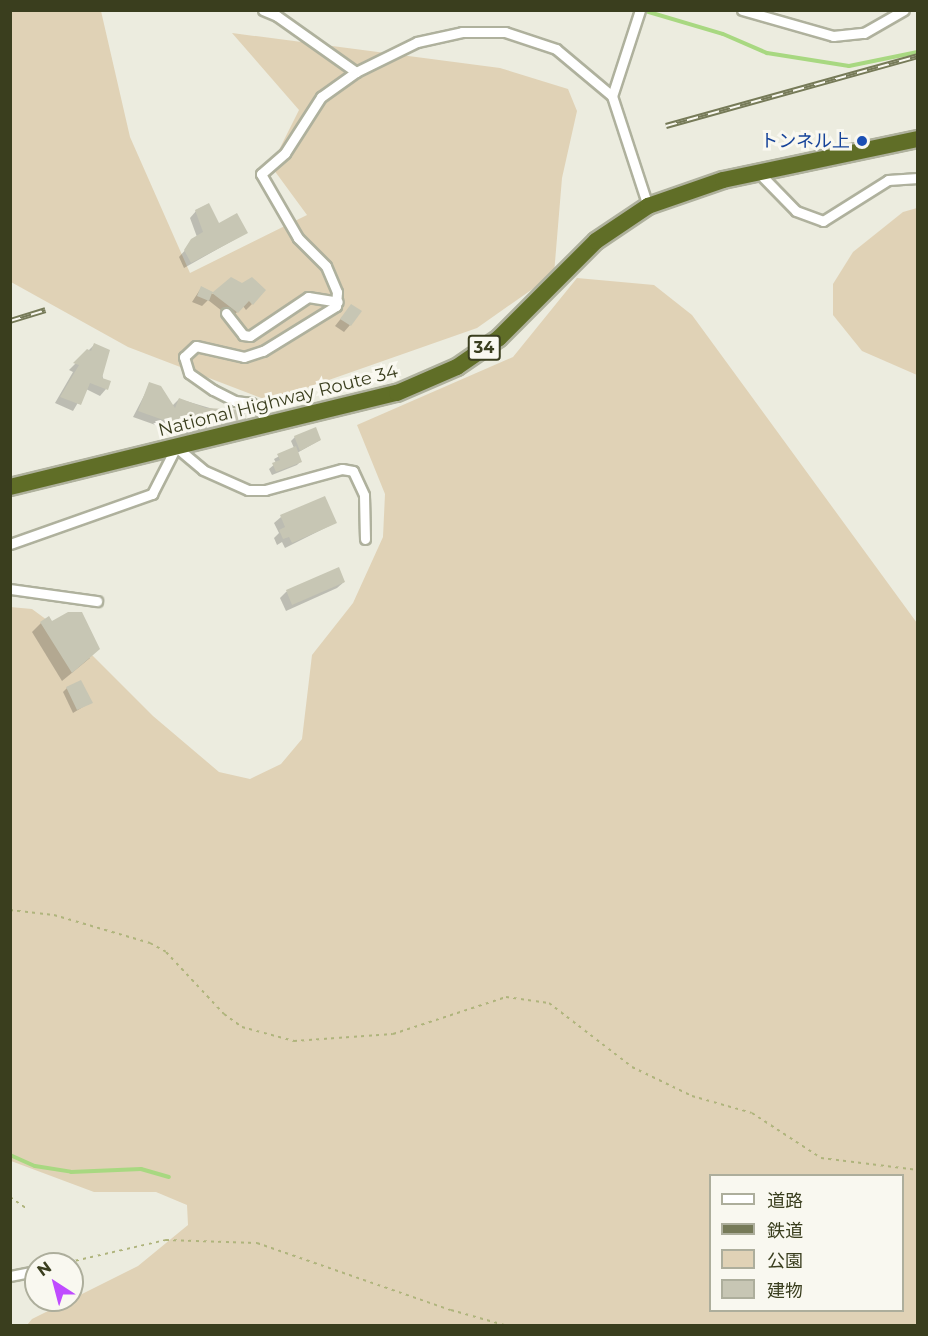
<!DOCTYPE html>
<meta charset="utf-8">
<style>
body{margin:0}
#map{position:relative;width:928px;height:1336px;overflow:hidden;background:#ececdf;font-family:Montserrat,"Noto Sans JP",sans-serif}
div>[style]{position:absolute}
.green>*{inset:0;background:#e0d2b6}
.shadow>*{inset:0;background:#0003}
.stream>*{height:4px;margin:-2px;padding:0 2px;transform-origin:2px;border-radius:2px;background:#a8d881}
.building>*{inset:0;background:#c7c6b4}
.path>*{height:2px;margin-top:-1px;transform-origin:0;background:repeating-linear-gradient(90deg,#afb47c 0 3px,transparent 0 7.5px)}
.roads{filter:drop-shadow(2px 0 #afb19d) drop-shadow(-2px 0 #afb19d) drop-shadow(0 2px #afb19d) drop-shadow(0 -2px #afb19d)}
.street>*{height:9px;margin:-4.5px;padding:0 4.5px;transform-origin:4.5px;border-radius:4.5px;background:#fff}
.highway>*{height:16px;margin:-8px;padding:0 8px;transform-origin:8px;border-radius:8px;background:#606e27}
.rail>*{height:6px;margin-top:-3px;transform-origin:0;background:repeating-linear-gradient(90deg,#f9f8f0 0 11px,#767a58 0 22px);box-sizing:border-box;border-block:2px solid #767a58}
.dots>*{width:16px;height:16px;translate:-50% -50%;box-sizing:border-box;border:3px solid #f9f8f0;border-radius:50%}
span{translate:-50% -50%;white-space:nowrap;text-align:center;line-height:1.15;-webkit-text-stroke:6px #f9f8f0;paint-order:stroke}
.shield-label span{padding:2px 4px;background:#f9f8f0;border:2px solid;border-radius:4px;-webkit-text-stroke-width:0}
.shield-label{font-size:16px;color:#3a3e1e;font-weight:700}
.transit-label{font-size:18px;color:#164399}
.right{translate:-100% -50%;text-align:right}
.street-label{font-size:18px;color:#3a3e1e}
.frame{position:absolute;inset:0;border:12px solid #3a3e1e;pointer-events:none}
.legend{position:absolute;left:709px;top:1174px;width:195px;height:138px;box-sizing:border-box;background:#f9f8f0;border:2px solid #adae9c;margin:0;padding:8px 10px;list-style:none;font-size:18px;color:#3a3e1e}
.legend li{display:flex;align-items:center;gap:12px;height:30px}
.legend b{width:30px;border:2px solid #adae9c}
.north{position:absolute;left:24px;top:1252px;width:60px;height:60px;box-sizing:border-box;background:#f9f8f0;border:2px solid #adae9c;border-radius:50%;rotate:324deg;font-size:16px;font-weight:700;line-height:24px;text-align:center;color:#3a3e1e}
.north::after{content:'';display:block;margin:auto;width:21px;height:27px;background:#bf4bff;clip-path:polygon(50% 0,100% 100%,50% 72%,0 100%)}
</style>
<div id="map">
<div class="green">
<div style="clip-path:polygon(11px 11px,101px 11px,130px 137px,190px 273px,307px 215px,271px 166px,299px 110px,232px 33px,500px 68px,568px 89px,577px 111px,562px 178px,554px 274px,477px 328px,269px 401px,128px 347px,11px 282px)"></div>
<div style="clip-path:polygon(917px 208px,918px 208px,917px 375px,862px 351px,833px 315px,833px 284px,853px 252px,903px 212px)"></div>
<div style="clip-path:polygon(evenodd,577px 278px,654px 285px,692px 315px,917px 623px,917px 1325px,27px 1325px,32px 1319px,138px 1266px,188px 1225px,187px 1205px,156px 1192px,94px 1192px,11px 1161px,10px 607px,32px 609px,85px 648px,153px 716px,219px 772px,250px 779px,281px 764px,302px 739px,312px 655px,353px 603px,383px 537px,385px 494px,357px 425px,513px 357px,577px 278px,710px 1176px,902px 1176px,902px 1310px,710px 1310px,710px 1176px)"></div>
</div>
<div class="shadow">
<div style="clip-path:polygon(196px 211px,218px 225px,246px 233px,184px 268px,179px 257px,197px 237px,190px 218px)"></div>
<div style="clip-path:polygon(231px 279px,252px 304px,246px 310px,243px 306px,231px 318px,208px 300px,202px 306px,192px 302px,201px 288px,213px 294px)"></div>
<div style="clip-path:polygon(351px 306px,350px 325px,344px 332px,335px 326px)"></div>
<div style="clip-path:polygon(94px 345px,106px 389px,100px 396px,86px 389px,73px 411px,55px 403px,73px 372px,69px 370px)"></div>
<div style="clip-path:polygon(150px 384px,172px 406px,179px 399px,244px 418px,238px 425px,194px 435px,169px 435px,163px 432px,164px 428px,133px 417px)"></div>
<div style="clip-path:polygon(295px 437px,320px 440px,297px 453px,301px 461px,297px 465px,272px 475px,269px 469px,276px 463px,274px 459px,294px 448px,291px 441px)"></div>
<div style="clip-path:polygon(281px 517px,335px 523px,285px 548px,282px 542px,277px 545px,274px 538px,279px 533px,274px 523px)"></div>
<div style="clip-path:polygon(338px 569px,344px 582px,337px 588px,286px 611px,280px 598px,286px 592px)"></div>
<div style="clip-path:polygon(41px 623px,90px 658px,62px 681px,32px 632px)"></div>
<div style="clip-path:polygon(67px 688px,91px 702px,73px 713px,63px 692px)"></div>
</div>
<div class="stream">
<div style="left:642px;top:10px;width:84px;rotate:16.5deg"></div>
<div style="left:723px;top:34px;width:48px;rotate:23.4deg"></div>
<div style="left:767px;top:53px;width:83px;rotate:9deg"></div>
<div style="left:849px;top:66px;width:70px;rotate:-11.5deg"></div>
<div style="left:10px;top:1155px;width:27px;rotate:24deg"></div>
<div style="left:35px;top:1166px;width:36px;rotate:9deg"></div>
<div style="left:71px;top:1172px;width:70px;rotate:-2.5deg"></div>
<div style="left:141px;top:1169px;width:29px;rotate:16deg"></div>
</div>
<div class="building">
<div style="clip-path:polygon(209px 203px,219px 223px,237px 213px,248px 233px,191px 263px,184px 250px,191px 239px,203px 232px,195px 210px)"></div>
<div style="clip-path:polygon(231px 277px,242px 283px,252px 277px,266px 290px,253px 305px,249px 301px,238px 313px,212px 293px,209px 301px,197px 296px,201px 286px,213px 292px)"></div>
<div style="clip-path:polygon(351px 304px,362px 311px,351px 326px,340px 319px)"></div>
<div style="clip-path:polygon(94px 343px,110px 350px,102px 378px,111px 381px,108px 390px,90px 383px,81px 405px,60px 397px,79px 365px,73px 363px,87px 349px,91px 351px)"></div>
<div style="clip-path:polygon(149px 382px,161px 386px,175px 408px,179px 398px,206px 408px,244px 410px,246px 419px,201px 429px,176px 429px,168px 425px,169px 422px,138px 411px)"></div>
<div style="clip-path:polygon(316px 427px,321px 440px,300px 451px,294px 436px)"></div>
<div style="clip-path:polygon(296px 446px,302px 462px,276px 472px,272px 463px,280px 460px,277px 454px)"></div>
<div style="clip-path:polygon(325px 496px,337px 523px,292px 543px,289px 537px,283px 539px,279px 530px,285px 527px,280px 515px)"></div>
<div style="clip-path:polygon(339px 567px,345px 582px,292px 605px,286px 590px)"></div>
<div style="clip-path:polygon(68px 612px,82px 612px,100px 649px,72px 673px,40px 622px,49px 616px,52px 621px)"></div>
<div style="clip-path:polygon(81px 680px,93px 703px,77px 710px,66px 687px)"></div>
</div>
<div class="path">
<div style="left:10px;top:910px;width:44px;rotate:6.5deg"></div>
<div style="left:54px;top:915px;width:100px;rotate:16.3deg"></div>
<div style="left:150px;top:943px;width:18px;rotate:29deg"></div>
<div style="left:166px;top:952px;width:85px;rotate:46.9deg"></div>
<div style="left:224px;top:1014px;width:22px;rotate:36deg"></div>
<div style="left:242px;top:1027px;width:54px;rotate:15.1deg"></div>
<div style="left:294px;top:1041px;width:99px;rotate:-4deg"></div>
<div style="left:393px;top:1034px;width:119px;rotate:-18.1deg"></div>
<div style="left:506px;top:997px;width:43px;rotate:7.9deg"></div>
<div style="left:549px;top:1003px;width:105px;rotate:37.6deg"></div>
<div style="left:632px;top:1067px;width:67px;rotate:25.8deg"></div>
<div style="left:692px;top:1096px;width:62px;rotate:15.8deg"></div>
<div style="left:752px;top:1113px;width:82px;rotate:33.1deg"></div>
<div style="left:821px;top:1158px;width:98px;rotate:7.1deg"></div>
<div style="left:10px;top:1197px;width:21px;rotate:35deg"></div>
<div style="left:61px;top:1264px;width:108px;rotate:-12.9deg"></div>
<div style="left:166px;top:1240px;width:91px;rotate:1.9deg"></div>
<div style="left:257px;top:1243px;width:205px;rotate:19.1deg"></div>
<div style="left:451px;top:1310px;width:59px;rotate:15.7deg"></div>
</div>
<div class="roads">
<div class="street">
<div style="left:263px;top:10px;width:15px;rotate:23deg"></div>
<div style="left:277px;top:16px;width:97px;rotate:35.3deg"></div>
<div style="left:356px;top:72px;width:68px;rotate:-26.2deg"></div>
<div style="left:417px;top:42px;width:46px;rotate:-12.5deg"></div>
<div style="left:462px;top:32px;width:43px"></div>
<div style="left:505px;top:32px;width:54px;rotate:18.4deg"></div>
<div style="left:556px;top:49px;width:73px;rotate:40deg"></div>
<div style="left:640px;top:10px;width:90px;rotate:108deg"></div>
<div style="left:612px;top:96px;width:116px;rotate:71.9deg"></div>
<div style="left:742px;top:10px;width:95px;rotate:15.9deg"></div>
<div style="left:833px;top:36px;width:31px;rotate:-6deg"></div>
<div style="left:864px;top:33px;width:46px;rotate:-29.9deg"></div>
<div style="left:758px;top:172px;width:54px;rotate:45.7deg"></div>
<div style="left:796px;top:211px;width:29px;rotate:20deg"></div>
<div style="left:823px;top:221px;width:77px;rotate:-32.2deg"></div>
<div style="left:888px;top:180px;width:30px;rotate:-4deg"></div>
<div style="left:226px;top:313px;width:28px;rotate:52deg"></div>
<div style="left:243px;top:335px;width:7px;rotate:8deg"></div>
<div style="left:250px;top:336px;width:70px;rotate:-33.9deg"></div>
<div style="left:308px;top:297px;width:30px;rotate:9deg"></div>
<div style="left:267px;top:425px;width:17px;rotate:-115deg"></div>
<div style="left:260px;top:410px;width:11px;rotate:-142deg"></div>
<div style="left:251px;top:403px;width:16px;rotate:-173deg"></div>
<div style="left:235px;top:401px;width:25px;rotate:-153deg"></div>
<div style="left:213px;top:390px;width:29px;rotate:-145deg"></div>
<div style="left:189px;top:373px;width:17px;rotate:-107deg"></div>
<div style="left:184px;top:357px;width:16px;rotate:-43deg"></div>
<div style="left:196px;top:346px;width:49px;rotate:12.9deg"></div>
<div style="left:244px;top:357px;width:20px;rotate:-18deg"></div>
<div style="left:263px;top:351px;width:86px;rotate:-31.7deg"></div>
<div style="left:336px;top:306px;width:14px;rotate:-86deg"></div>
<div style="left:337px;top:292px;width:28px;rotate:-113deg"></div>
<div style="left:326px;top:266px;width:40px;rotate:-135deg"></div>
<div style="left:298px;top:238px;width:74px;rotate:-120deg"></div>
<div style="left:261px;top:174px;width:32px;rotate:-41deg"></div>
<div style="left:285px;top:153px;width:67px;rotate:-57.3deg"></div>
<div style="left:321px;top:97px;width:43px;rotate:-35.5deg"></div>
<div style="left:10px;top:544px;width:151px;rotate:-19.4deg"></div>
<div style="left:152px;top:494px;width:53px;rotate:-62.9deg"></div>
<div style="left:176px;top:447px;width:35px;rotate:40deg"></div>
<div style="left:203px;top:470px;width:49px;rotate:24deg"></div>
<div style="left:248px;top:490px;width:17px"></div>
<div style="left:265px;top:490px;width:80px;rotate:-15.3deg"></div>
<div style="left:342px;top:469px;width:11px;rotate:10deg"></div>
<div style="left:353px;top:471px;width:26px;rotate:65deg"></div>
<div style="left:364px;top:495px;width:44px;rotate:88.7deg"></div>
<div style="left:10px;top:589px;width:88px;rotate:7.9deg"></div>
<div style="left:10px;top:1276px;width:26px;rotate:-11deg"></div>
</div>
<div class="highway">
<div style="left:10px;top:487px;width:398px;rotate:-13.7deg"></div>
<div style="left:397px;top:393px;width:65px;rotate:-23.4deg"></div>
<div style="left:457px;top:367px;width:51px;rotate:-34.6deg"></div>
<div style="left:499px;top:338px;width:137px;rotate:-45deg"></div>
<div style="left:596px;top:241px;width:63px;rotate:-33.9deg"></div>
<div style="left:648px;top:206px;width:79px;rotate:-19.1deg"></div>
<div style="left:723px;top:180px;width:199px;rotate:-11.9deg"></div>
</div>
</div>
<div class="rail">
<div style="left:666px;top:126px;width:262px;rotate:-15.5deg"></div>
<div style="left:10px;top:321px;width:37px;rotate:-17deg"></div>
</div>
<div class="dots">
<div style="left:862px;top:141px;background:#1a4fb4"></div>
</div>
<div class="shield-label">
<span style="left:484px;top:348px">34</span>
</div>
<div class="transit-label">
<span class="right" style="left:850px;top:141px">トンネル上</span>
</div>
<div class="street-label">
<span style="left:278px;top:401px;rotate:-14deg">National Highway Route 34</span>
</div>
<div class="frame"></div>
<ul class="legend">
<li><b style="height:8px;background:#fff"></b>道路</li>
<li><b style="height:8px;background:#767a58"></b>鉄道</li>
<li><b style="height:16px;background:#e0d2b6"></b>公園</li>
<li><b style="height:16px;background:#c7c6b4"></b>建物</li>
</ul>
<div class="north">N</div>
</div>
